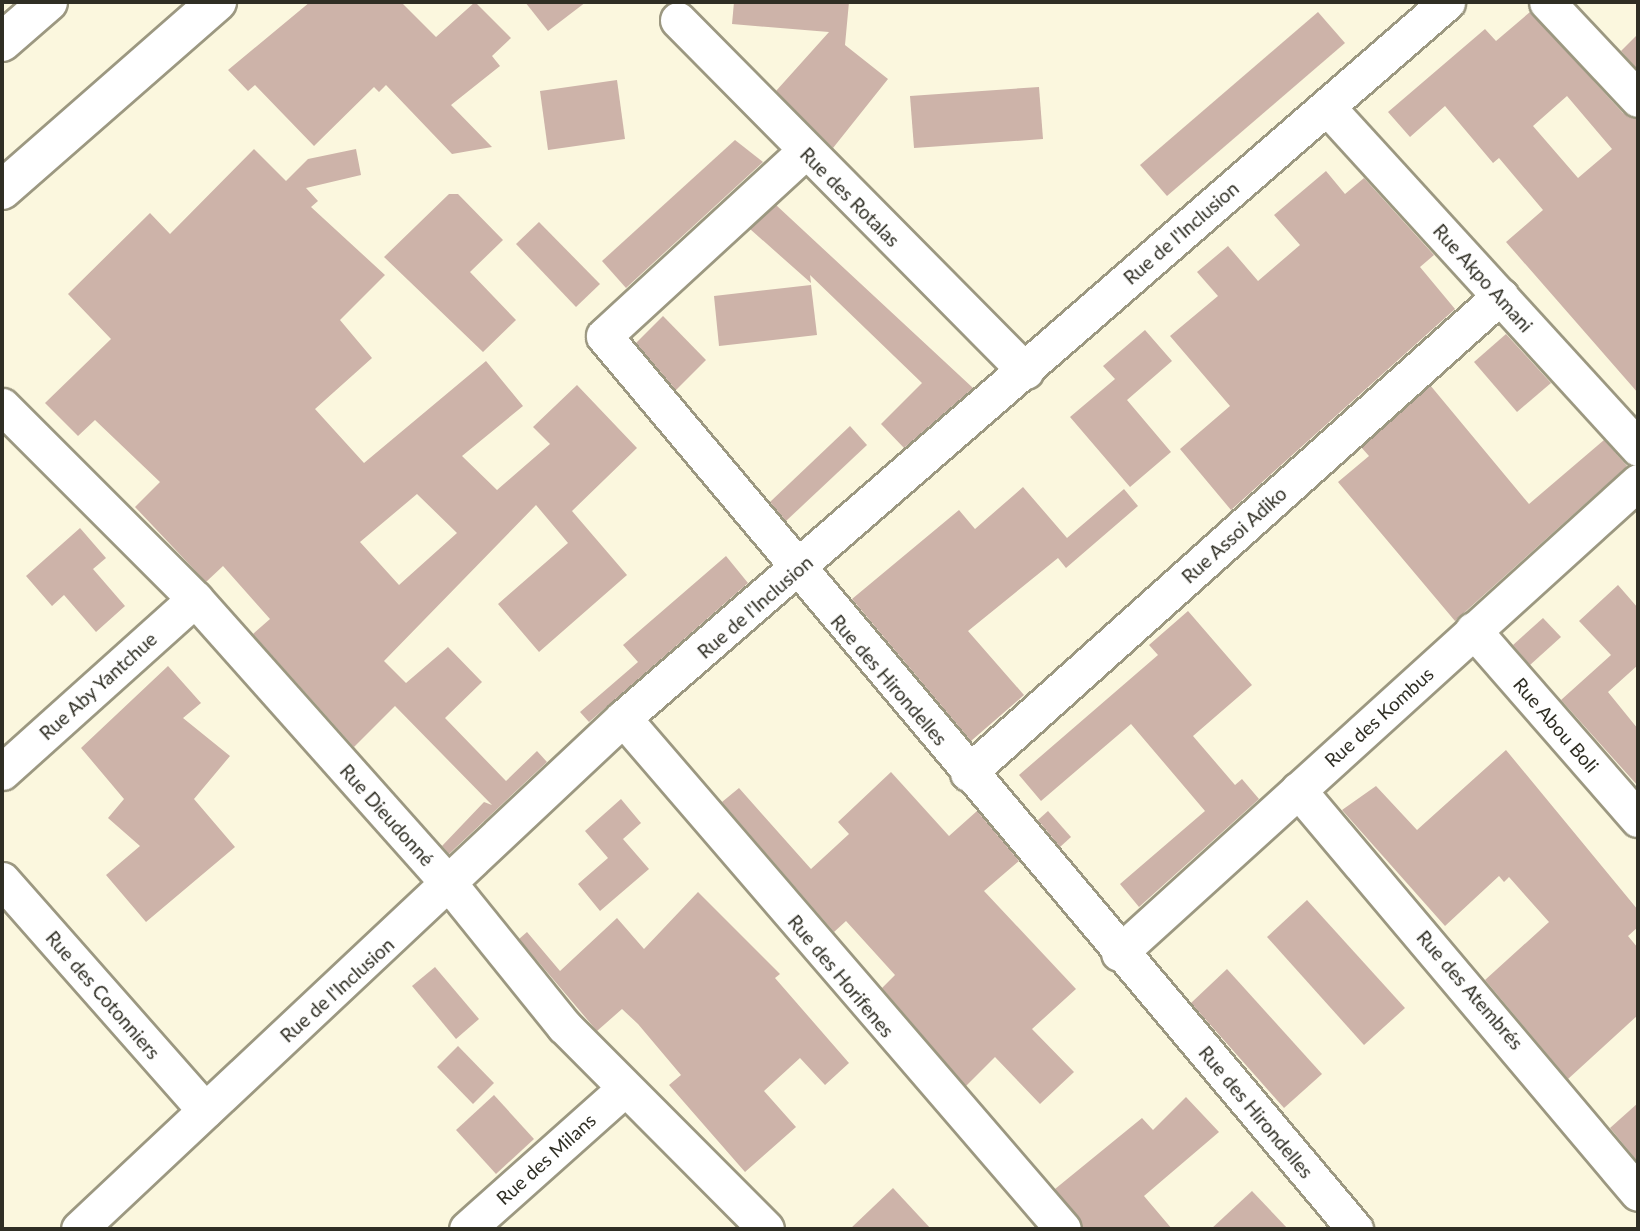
<!DOCTYPE html>
<meta charset="utf-8">
<style>
body{margin:0}
#map{position:relative;width:1640px;height:1231px;overflow:hidden;background:#fbf7de;font-family:Lato,sans-serif}
div>[style]{position:absolute}
.building>*{inset:0;background:#cdb3a9}
.roads{filter:drop-shadow(2px 0 #9c9881) drop-shadow(-2px 0 #9c9881) drop-shadow(0 2px #9c9881) drop-shadow(0 -2px #9c9881)}
.minor>*{height:35px;margin:-17.5px;padding:0 17.5px;transform-origin:17.5px;border-radius:17.5px;background:#fff}
.tertiary>*{height:38px;margin:-19px;padding:0 19px;transform-origin:19px;border-radius:19px;background:#fff}
.trunk>*{height:38px;margin:-19px;padding:0 19px;transform-origin:19px;border-radius:19px;background:#fff}
span{translate:-50% -50%;white-space:nowrap;text-align:center;line-height:1.15;-webkit-text-stroke:6px #fff;paint-order:stroke}
.street-label{font-size:19px;color:#2f2e24}
.frame{position:absolute;inset:0;border:4px solid #2f2e24;pointer-events:none}
</style>
<div id="map">
<div class="building">
<div style="clip-path:polygon(310px 2px,401px 2px,436px 37px,475px 2px,511px 38px,492px 56px,500px 66px,451px 105px,492px 147px,452px 154px,386px 85px,379px 92px,374px 87px,314px 146px,255px 85px,248px 91px,228px 70px)"></div>
<div style="clip-path:polygon(525px 2px,586px 2px,548px 31px)"></div>
<div style="clip-path:polygon(734px 2px,849px 2px,845px 45px,888px 79px,833px 148px,776px 91px,829px 32px,732px 24px)"></div>
<div style="clip-path:polygon(1318px 12px,1345px 43px,1167px 196px,1140px 165px)"></div>
<div style="clip-path:polygon(evenodd,1530px 12px,1623px 113px,1638px 119px,1638px 393px,1506px 242px,1543px 210px,1499px 158px,1493px 163px,1445px 106px,1410px 137px,1388px 112px,1485px 29px,1496px 41px,1530px 12px,1567px 96px,1612px 149px,1578px 178px,1533px 126px,1567px 96px)"></div>
<div style="clip-path:polygon(1638px 34px,1638px 70px,1621px 51px)"></div>
<div style="clip-path:polygon(617px 80px,625px 139px,548px 150px,540px 91px)"></div>
<div style="clip-path:polygon(1039px 87px,1043px 139px,914px 148px,910px 96px)"></div>
<div style="clip-path:polygon(735px 140px,763px 162px,626px 288px,602px 261px)"></div>
<div style="clip-path:polygon(evenodd,254px 149px,286px 181px,308px 159px,356px 149px,361px 175px,306px 188px,318px 201px,311px 207px,385px 275px,340px 320px,372px 358px,315px 409px,364px 463px,486px 361px,523px 406px,462px 456px,497px 490px,550px 444px,533px 427px,577px 385px,637px 448px,572px 511px,627px 575px,539px 652px,498px 604px,568px 543px,536px 505px,384px 661px,406px 683px,448px 647px,482px 682px,445px 718px,506px 781px,537px 751px,547px 762px,449px 854px,442px 846px,484px 802px,492px 805px,395px 706px,354px 747px,253px 634px,270px 619px,223px 566px,206px 582px,135px 507px,160px 482px,95px 420px,78px 436px,45px 403px,111px 339px,68px 294px,150px 213px,170px 234px,254px 149px,417px 494px,457px 533px,399px 585px,360px 542px,417px 494px)"></div>
<div style="clip-path:polygon(1326px 171px,1345px 194px,1364px 178px,1434px 255px,1420px 267px,1455px 309px,1231px 510px,1180px 449px,1230px 406px,1170px 336px,1218px 296px,1197px 272px,1228px 246px,1258px 281px,1300px 245px,1274px 215px)"></div>
<div style="clip-path:polygon(449px 194px,458px 194px,503px 240px,470px 272px,516px 320px,483px 352px,384px 257px)"></div>
<div style="clip-path:polygon(776px 205px,973px 388px,904px 448px,881px 424px,922px 383px,810px 275px,811px 283px,750px 229px)"></div>
<div style="clip-path:polygon(539px 222px,600px 284px,576px 307px,516px 244px)"></div>
<div style="clip-path:polygon(811px 285px,817px 335px,719px 346px,714px 296px)"></div>
<div style="clip-path:polygon(663px 316px,706px 360px,676px 390px,636px 343px)"></div>
<div style="clip-path:polygon(1145px 330px,1172px 361px,1127px 400px,1171px 452px,1130px 487px,1070px 417px,1115px 379px,1103px 366px)"></div>
<div style="clip-path:polygon(1506px 334px,1551px 383px,1517px 412px,1474px 362px)"></div>
<div style="clip-path:polygon(1430px 385px,1529px 504px,1604px 440px,1627px 466px,1455px 621px,1338px 482px,1369px 456px,1361px 447px)"></div>
<div style="clip-path:polygon(850px 426px,867px 445px,786px 521px,770px 502px)"></div>
<div style="clip-path:polygon(1023px 487px,1067px 538px,1124px 489px,1138px 506px,1066px 568px,1058px 558px,968px 631px,1024px 695px,971px 741px,852px 599px,959px 510px,975px 529px)"></div>
<div style="clip-path:polygon(80px 528px,106px 558px,93px 569px,125px 606px,96px 632px,64px 595px,52px 606px,26px 576px)"></div>
<div style="clip-path:polygon(726px 556px,748px 583px,589px 722px,580px 712px,638px 662px,623px 645px)"></div>
<div style="clip-path:polygon(1618px 585px,1638px 608px,1638px 665px,1608px 692px,1638px 729px,1638px 786px,1561px 700px,1611px 655px,1579px 621px)"></div>
<div style="clip-path:polygon(1188px 611px,1252px 685px,1193px 736px,1235px 785px,1242px 779px,1259px 799px,1139px 907px,1120px 884px,1205px 811px,1131px 724px,1041px 801px,1019px 775px,1158px 655px,1149px 645px)"></div>
<div style="clip-path:polygon(1543px 618px,1561px 637px,1530px 665px,1513px 645px)"></div>
<div style="clip-path:polygon(168px 666px,201px 703px,183px 718px,230px 756px,194px 799px,235px 847px,146px 922px,106px 875px,140px 846px,108px 818px,124px 799px,81px 748px)"></div>
<div style="clip-path:polygon(1506px 750px,1638px 910px,1638px 927px,1628px 936px,1638px 948px,1638px 1015px,1568px 1079px,1485px 980px,1549px 922px,1509px 877px,1504px 882px,1499px 876px,1445px 926px,1342px 810px,1376px 786px,1417px 830px)"></div>
<div style="clip-path:polygon(891px 772px,949px 836px,977px 811px,1019px 861px,984px 891px,1076px 989px,1032px 1029px,1074px 1072px,1040px 1104px,995px 1057px,966px 1086px,882px 988px,895px 975px,846px 921px,834px 932px,722px 802px,739px 788px,811px 869px,849px 834px,838px 822px)"></div>
<div style="clip-path:polygon(621px 799px,641px 823px,623px 839px,649px 869px,600px 911px,578px 884px,608px 858px,585px 831px)"></div>
<div style="clip-path:polygon(1048px 811px,1071px 837px,1060px 847px,1038px 820px)"></div>
<div style="clip-path:polygon(698px 892px,780px 974px,775px 978px,849px 1063px,825px 1085px,800px 1058px,764px 1091px,796px 1127px,745px 1172px,669px 1085px,681px 1075px,638px 1024px,622px 1009px,597px 1031px,519px 939px,527px 932px,560px 971px,617px 918px,644px 949px)"></div>
<div style="clip-path:polygon(1307px 900px,1405px 1008px,1364px 1045px,1267px 937px)"></div>
<div style="clip-path:polygon(435px 967px,479px 1019px,456px 1039px,412px 986px)"></div>
<div style="clip-path:polygon(1227px 969px,1322px 1074px,1284px 1108px,1191px 1003px)"></div>
<div style="clip-path:polygon(458px 1046px,494px 1083px,473px 1104px,437px 1067px)"></div>
<div style="clip-path:polygon(494px 1095px,534px 1139px,496px 1174px,456px 1130px)"></div>
<div style="clip-path:polygon(1186px 1097px,1219px 1132px,1144px 1196px,1172px 1229px,1083px 1229px,1055px 1189px,1142px 1118px,1153px 1130px)"></div>
<div style="clip-path:polygon(1638px 1103px,1638px 1162px,1610px 1128px)"></div>
<div style="clip-path:polygon(893px 1188px,931px 1229px,850px 1229px)"></div>
<div style="clip-path:polygon(1252px 1191px,1288px 1229px,1211px 1229px)"></div>
</div>
<div class="roads">
<div class="minor">
<div style="left:1547px;top:2px;width:133px;rotate:46.8deg"></div>
<div style="left:678px;top:20px;width:494px;rotate:45.3deg"></div>
<div style="left:1327px;top:107px;width:462px;rotate:47.6deg"></div>
<div style="left:805px;top:151px;width:273px;rotate:137.4deg"></div>
<div style="left:604px;top:336px;width:1167px;rotate:49.94deg"></div>
<div style="left:2px;top:406px;width:273px;rotate:45deg"></div>
<div style="left:195px;top:599px;width:385px;rotate:48.3deg"></div>
<div style="left:451px;top:886px;width:180px;rotate:51.1deg"></div>
<div style="left:564px;top:1026px;width:286px;rotate:45.1deg"></div>
<div style="left:1473px;top:630px;width:251px;rotate:48.9deg"></div>
<div style="left:623px;top:718px;width:674px;rotate:49.27deg"></div>
<div style="left:2px;top:772px;width:259px;rotate:-41.9deg"></div>
<div style="left:968px;top:773px;width:715px;rotate:-41.88deg"></div>
<div style="left:1298px;top:790px;width:527px;rotate:49.85deg"></div>
<div style="left:2px;top:880px;width:307px;rotate:48.6deg"></div>
<div style="left:1119px;top:953px;width:701px;rotate:-42.22deg"></div>
<div style="left:79px;top:1229px;width:746px;rotate:-43.21deg"></div>
<div style="left:623px;top:718px;width:1092px;rotate:-40.99deg"></div>
<div style="left:467px;top:1229px;width:210px;rotate:-41.7deg"></div>
</div>
<div class="tertiary">
<div style="left:2px;top:190px;width:286px;rotate:-41.2deg"></div>
</div>
<div class="trunk">
<div style="left:2px;top:42px;width:61px;rotate:-41deg"></div>
</div>
</div>
<div class="street-label">
<span style="left:850px;top:197px;rotate:45deg">Rue des Rotalas</span>
<span style="left:1181px;top:233px;rotate:-41deg">Rue de l'Inclusion</span>
<span style="left:1483px;top:278px;rotate:48deg">Rue Akpo Amani</span>
<span style="left:1234px;top:535px;rotate:-42deg">Rue Assoi Adiko</span>
<span style="left:755px;top:607px;rotate:-41deg">Rue de l'Inclusion</span>
<span style="left:889px;top:680px;rotate:49deg">Rue des Hirondelles</span>
<span style="left:98px;top:686px;rotate:-42deg">Rue Aby Yantchue</span>
<span style="left:1379px;top:717px;rotate:-42deg">Rue des Kombus</span>
<span style="left:1556px;top:725px;rotate:49deg">Rue Abou Boli</span>
<span style="left:387px;top:815px;rotate:48deg">Rue Dieudonné</span>
<span style="left:841px;top:976px;rotate:50deg">Rue des Horifenes</span>
<span style="left:337px;top:990px;rotate:-42deg">Rue de l'Inclusion</span>
<span style="left:1470px;top:990px;rotate:49deg">Rue des Atembrés</span>
<span style="left:103px;top:995px;rotate:49deg">Rue des Cotonniers</span>
<span style="left:1256px;top:1112px;rotate:50deg">Rue des Hirondelles</span>
<span style="left:546px;top:1159px;rotate:-42deg">Rue des Milans</span>
</div>
<div class="frame"></div>
</div>
